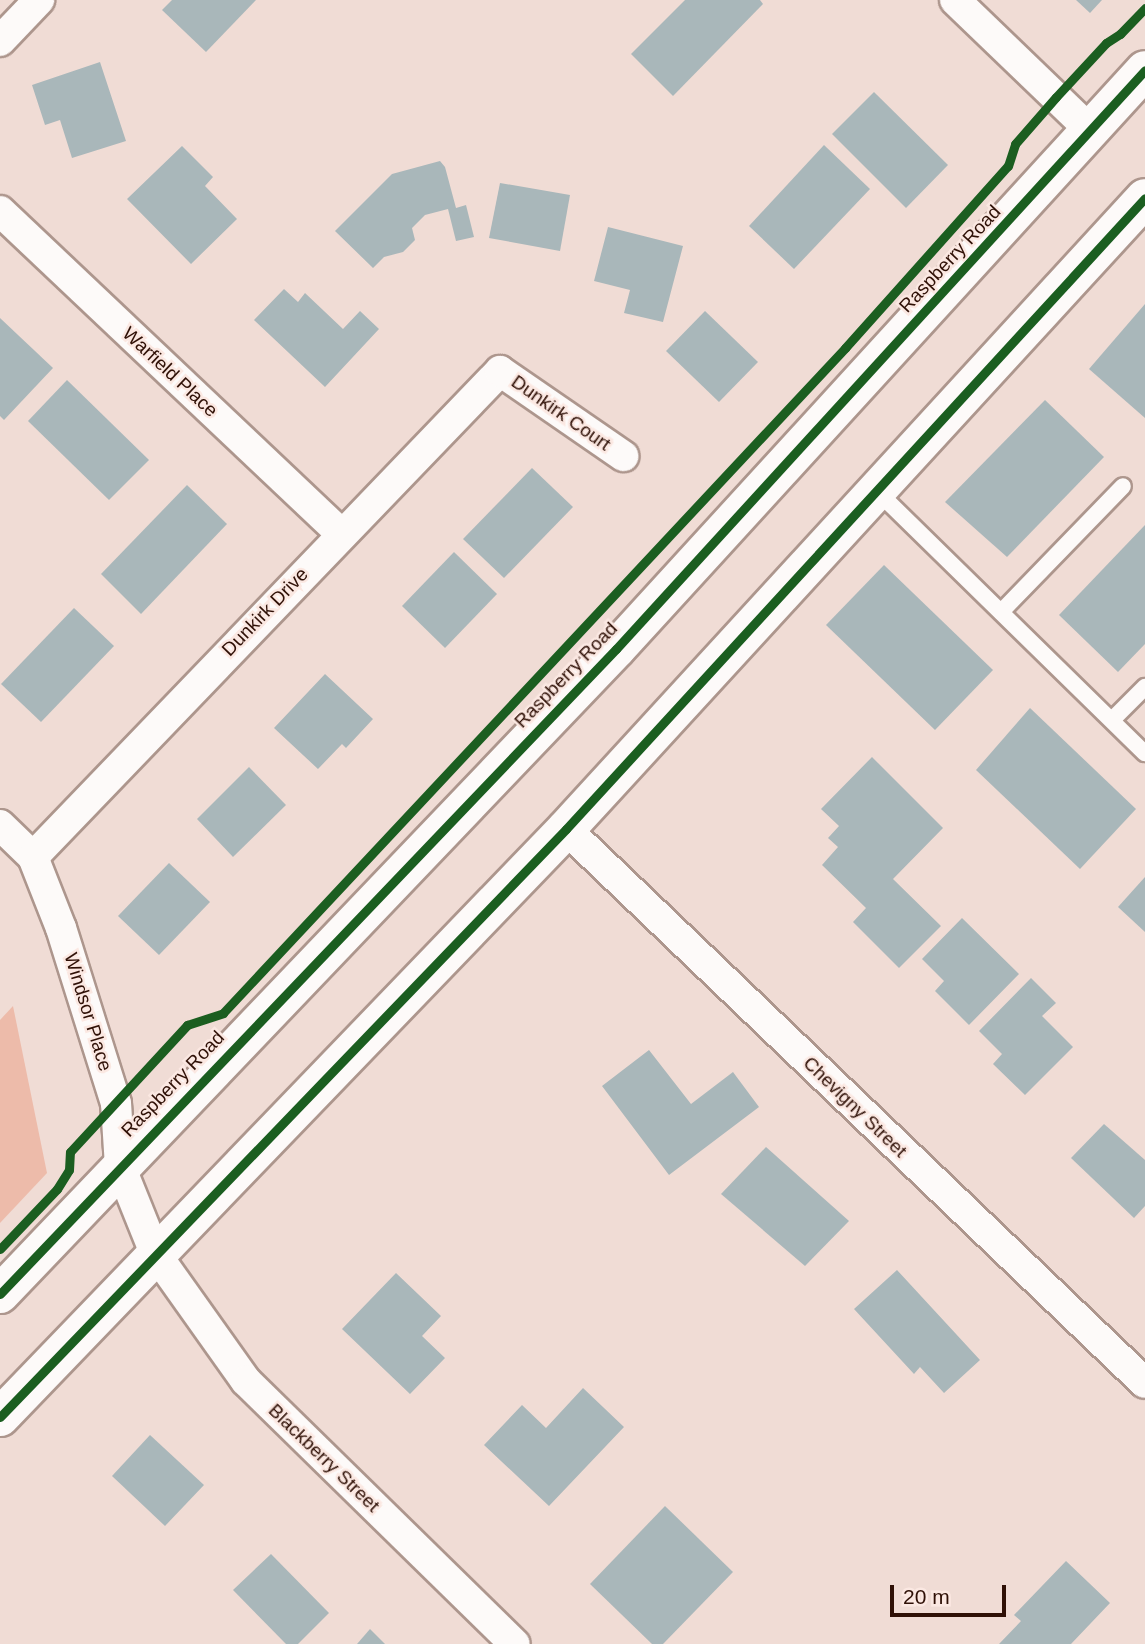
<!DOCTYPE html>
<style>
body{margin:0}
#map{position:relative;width:1145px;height:1644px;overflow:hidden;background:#f0dcd5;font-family:Arial,sans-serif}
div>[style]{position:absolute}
.green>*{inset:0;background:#edbbaa}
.building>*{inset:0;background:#a9b7ba}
.roads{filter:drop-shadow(2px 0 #ad968d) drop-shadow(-2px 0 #ad968d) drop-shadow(0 2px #ad968d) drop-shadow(0 -2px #ad968d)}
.service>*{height:16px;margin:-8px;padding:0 8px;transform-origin:8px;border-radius:8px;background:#fdfaf9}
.minor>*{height:30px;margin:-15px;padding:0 15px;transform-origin:15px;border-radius:15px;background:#fdfaf9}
.secondary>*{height:38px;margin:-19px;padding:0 19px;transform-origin:19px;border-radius:19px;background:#fdfaf9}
.cycleway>*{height:9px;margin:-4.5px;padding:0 4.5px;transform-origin:4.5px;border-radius:4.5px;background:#1b5e20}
span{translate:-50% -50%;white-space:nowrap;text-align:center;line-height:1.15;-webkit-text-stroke:5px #fbe8e2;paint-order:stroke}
.street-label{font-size:19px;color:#2f1006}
.scale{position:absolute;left:890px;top:1585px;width:116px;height:32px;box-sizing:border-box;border:4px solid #2f1006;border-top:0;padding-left:9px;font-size:21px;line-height:24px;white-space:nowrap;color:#2f1006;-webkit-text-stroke:5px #fbe8e2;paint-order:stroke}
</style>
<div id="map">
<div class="green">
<div style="clip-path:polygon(13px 1006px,47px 1173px,0 1223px,0 1020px)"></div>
</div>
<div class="building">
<div style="clip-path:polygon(172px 0,256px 0,206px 52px,162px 10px)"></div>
<div style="clip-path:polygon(685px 0,760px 0,763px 4px,673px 96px,631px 54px)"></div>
<div style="clip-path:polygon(1076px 0,1102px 0,1090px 13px)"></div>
<div style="clip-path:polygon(100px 62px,126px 141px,72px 158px,60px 120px,45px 125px,32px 85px)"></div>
<div style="clip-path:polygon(874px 92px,948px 165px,906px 208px,832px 134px)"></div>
<div style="clip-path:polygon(824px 145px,870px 189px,794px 269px,749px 226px)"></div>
<div style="clip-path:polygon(182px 146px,213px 177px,205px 186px,237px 219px,191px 264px,127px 199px)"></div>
<div style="clip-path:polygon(440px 161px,445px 167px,456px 208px,466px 205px,474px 237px,456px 241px,448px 209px,425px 215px,412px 228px,415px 240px,403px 252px,384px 257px,373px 268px,335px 231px,392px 174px)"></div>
<div style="clip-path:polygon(500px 183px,570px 195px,560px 251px,489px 238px)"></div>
<div style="clip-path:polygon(608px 227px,683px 246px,663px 322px,624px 313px,630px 290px,594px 281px)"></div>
<div style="clip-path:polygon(284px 289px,298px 302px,305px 293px,343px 329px,360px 311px,379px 329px,325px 387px,254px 320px)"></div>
<div style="clip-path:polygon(1145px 304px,1145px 418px,1089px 369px)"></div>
<div style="clip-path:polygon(705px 311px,758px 362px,719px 402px,666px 351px)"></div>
<div style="clip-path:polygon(0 318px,53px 368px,4px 420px,0 416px)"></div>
<div style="clip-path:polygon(67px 380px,149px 460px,109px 500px,28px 421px)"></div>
<div style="clip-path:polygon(1045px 400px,1104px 457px,1007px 557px,945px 502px)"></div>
<div style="clip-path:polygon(532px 468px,573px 507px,504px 578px,463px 539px)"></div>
<div style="clip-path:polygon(187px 485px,227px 524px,141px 614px,101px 574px)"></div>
<div style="clip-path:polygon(1145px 525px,1145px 644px,1118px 672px,1059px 615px)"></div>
<div style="clip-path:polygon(454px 552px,497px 594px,445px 648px,402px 606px)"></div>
<div style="clip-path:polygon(884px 565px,993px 670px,935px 730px,826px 625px)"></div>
<div style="clip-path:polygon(74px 608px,114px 646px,41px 722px,1px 684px)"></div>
<div style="clip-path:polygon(325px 674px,373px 719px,346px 748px,342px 744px,318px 769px,274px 728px)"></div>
<div style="clip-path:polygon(1030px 708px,1136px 809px,1080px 869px,976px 770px)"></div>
<div style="clip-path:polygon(872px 757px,943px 828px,893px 879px,941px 926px,899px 968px,853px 922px,866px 908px,822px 865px,838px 847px,828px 838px,839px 826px,821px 809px)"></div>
<div style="clip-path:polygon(249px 767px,286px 805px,233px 857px,197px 819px)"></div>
<div style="clip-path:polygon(169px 863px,210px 902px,159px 955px,118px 916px)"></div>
<div style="clip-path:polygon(1145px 877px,1145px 932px,1118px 907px)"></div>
<div style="clip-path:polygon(962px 918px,1019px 974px,969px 1025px,935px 991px,944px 981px,922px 959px)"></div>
<div style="clip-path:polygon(1031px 978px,1056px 1003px,1042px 1016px,1073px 1047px,1025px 1095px,993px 1064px,1002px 1054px,979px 1031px)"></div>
<div style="clip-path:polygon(649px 1050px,691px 1104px,733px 1072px,759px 1107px,669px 1175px,602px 1086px)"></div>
<div style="clip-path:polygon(1104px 1124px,1145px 1160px,1145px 1206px,1134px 1218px,1071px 1158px)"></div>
<div style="clip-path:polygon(766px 1147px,849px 1221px,805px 1266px,721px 1194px)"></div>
<div style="clip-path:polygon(897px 1270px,980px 1360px,944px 1393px,920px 1367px,914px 1374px,854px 1309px)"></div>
<div style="clip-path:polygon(396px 1273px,441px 1316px,422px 1336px,445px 1358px,410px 1394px,342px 1329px)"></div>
<div style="clip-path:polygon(583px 1388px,624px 1427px,549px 1506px,484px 1445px,522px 1405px,546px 1428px)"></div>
<div style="clip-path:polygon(150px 1435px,204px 1485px,165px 1526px,112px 1476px)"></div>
<div style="clip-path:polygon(665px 1506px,733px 1572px,663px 1644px,652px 1644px,590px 1584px)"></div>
<div style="clip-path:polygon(271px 1554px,329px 1613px,298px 1644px,286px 1644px,233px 1590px)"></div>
<div style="clip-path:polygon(1066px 1561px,1110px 1603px,1071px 1644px,999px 1644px,1021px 1621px,1014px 1615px)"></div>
<div style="clip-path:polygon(370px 1629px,385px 1644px,357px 1644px)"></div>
</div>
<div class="roads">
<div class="service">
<div style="left:877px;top:491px;width:375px;rotate:44.4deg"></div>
<div style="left:1001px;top:612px;width:175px;rotate:-45.9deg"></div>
<div style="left:1112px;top:720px;width:47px;rotate:-45deg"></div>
</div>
<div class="minor">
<div style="left:955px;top:0;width:189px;rotate:43.9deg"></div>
<div style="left:0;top:41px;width:57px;rotate:-46.4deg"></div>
<div style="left:0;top:211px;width:469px;rotate:43.4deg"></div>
<div style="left:0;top:825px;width:46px;rotate:44.1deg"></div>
<div style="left:33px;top:857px;width:76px;rotate:68.5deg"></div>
<div style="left:61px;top:928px;width:183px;rotate:72.6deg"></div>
<div style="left:116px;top:1103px;width:63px;rotate:86.4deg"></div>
<div style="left:120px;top:1166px;width:94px;rotate:68.1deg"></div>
<div style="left:155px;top:1253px;width:157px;rotate:54.6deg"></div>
<div style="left:246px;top:1381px;width:376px;rotate:44.4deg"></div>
<div style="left:566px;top:829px;width:801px;rotate:43.74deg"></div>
<div style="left:33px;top:857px;width:674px;rotate:-46.14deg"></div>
<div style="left:500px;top:371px;width:150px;rotate:34.6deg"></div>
</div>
<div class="secondary">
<div style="left:0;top:1294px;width:892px;rotate:-46.32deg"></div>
<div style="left:616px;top:649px;width:784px;rotate:-47.58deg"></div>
<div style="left:0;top:1417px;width:816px;rotate:-46.09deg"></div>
<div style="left:566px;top:829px;width:856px;rotate:-47.46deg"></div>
</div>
</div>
<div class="cycleway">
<div style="left:0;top:1249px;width:83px;rotate:-46.5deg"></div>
<div style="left:57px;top:1189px;width:22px;rotate:-58deg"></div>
<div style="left:69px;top:1170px;width:18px;rotate:-87deg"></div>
<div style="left:70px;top:1152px;width:173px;rotate:-47.3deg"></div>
<div style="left:187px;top:1025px;width:38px;rotate:-18deg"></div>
<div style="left:223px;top:1013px;width:911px;rotate:-46.91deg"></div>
<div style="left:845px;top:348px;width:244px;rotate:-48.2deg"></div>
<div style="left:1008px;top:166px;width:23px;rotate:-72deg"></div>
<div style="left:1015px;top:144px;width:62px;rotate:-48.9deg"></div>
<div style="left:1056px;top:97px;width:74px;rotate:-47.2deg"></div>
<div style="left:1106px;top:43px;width:17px;rotate:-33deg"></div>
<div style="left:1120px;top:34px;width:36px;rotate:-46deg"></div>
<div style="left:0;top:1294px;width:892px;rotate:-46.32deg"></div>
<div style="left:616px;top:649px;width:784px;rotate:-47.58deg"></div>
<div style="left:0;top:1417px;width:816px;rotate:-46.09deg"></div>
<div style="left:566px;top:829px;width:856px;rotate:-47.46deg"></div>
</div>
<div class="street-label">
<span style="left:950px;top:259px;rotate:-47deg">Raspberry Road</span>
<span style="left:170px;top:372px;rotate:43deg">Warfield Place</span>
<span style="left:561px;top:413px;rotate:35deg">Dunkirk Court</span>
<span style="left:265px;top:612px;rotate:-46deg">Dunkirk Drive</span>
<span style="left:566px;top:675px;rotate:-46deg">Raspberry Road</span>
<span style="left:88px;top:1012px;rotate:73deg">Windsor Place</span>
<span style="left:173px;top:1084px;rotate:-46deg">Raspberry Road</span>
<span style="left:855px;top:1107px;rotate:44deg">Chevigny Street</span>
<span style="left:324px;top:1458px;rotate:44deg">Blackberry Street</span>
</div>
<div class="scale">20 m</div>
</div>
